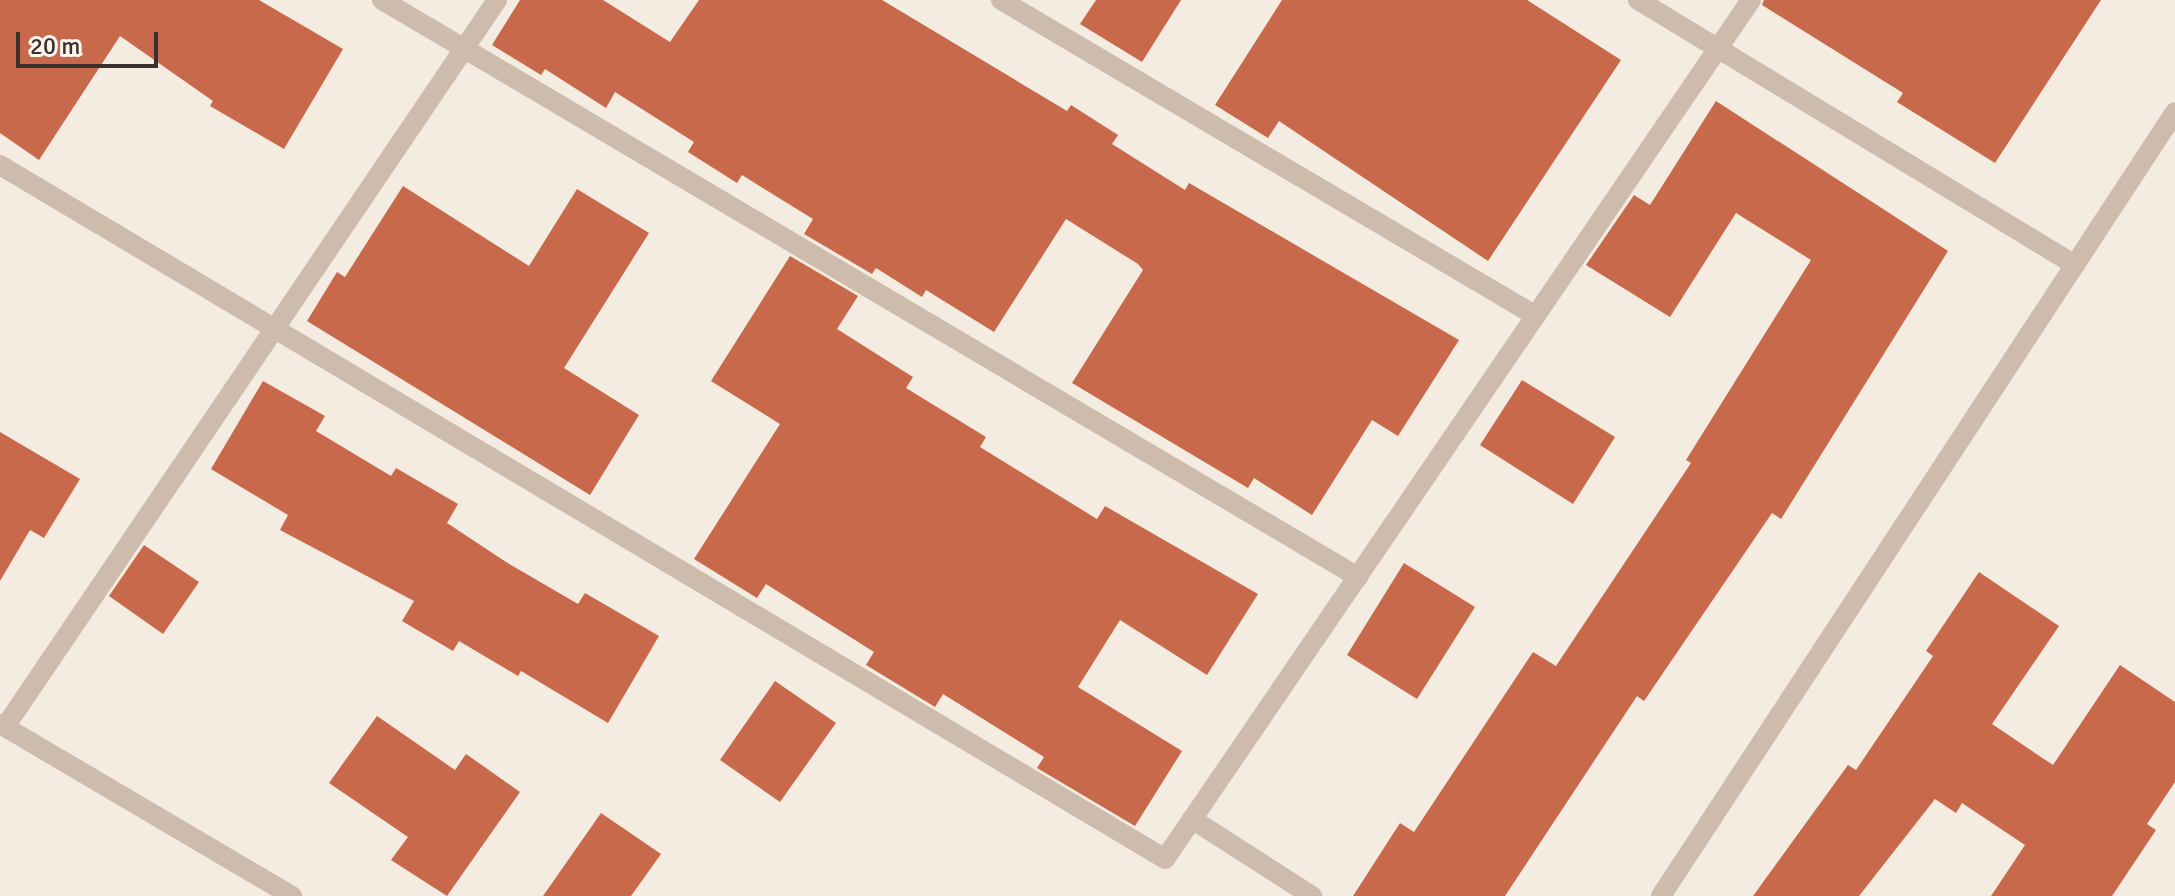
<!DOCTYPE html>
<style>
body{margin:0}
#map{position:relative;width:2175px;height:896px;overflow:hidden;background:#f4ebe1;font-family:Signika,sans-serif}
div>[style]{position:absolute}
.building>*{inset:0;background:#c8694b}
.minor>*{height:20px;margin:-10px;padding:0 10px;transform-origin:10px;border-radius:10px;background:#cdbbac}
.tertiary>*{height:20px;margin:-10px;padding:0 10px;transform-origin:10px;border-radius:10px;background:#cdbbac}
span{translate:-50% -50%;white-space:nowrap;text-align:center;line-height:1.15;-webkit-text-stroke:8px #fbf5ee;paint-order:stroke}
.scale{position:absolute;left:16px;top:32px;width:142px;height:36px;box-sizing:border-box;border:4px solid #3b302b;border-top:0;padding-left:10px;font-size:24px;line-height:28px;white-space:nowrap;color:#3b302b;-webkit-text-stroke:6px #fbf5ee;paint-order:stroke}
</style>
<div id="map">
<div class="building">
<div style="clip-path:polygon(0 0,259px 0,343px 49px,284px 149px,210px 106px,213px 101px,120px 36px,39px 160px,0 133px)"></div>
<div style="clip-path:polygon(520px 0,603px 0,670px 42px,699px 0,882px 0,1067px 111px,1071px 105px,1118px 135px,1112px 144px,1185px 190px,1189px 183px,1459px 340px,1398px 436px,1372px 420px,1312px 515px,1254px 478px,1248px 488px,1072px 383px,1143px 270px,1138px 264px,1066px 219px,994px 332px,926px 290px,922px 297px,876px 268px,872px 274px,804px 234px,813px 219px,742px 175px,737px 183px,688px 152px,694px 142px,615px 92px,606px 108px,545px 69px,541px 75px,492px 45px)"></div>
<div style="clip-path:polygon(1096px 0,1181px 0,1142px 62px,1080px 24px)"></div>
<div style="clip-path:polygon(1282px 0,1527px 0,1621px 60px,1488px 261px,1279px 121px,1268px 138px,1215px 105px)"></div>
<div style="clip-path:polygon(1764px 0,2101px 0,1995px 163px,1897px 102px,1903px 93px,1762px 5px)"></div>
<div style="clip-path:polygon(1716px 101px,1948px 251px,1781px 519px,1772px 513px,1644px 701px,1637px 696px,1505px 896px,1353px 896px,1400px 823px,1414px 832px,1533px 652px,1556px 666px,1691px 463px,1686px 460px,1811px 260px,1736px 213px,1670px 317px,1586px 265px,1634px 195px,1650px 205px)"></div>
<div style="clip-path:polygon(403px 186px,529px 266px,577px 189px,649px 233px,564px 368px,639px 415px,590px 495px,307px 321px,337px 272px,345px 277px)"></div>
<div style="clip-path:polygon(790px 256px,858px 296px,837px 329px,913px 377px,906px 388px,986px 437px,980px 447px,1097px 519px,1105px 506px,1258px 594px,1207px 675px,1120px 620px,1078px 687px,1182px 751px,1135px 826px,1037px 768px,1044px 757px,943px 694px,935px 707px,866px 665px,874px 652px,766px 584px,757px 598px,694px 559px,780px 424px,711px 381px)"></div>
<div style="clip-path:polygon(1522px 380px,1615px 437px,1573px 504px,1480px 445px)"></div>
<div style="clip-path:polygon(263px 381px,325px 416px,316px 431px,391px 476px,396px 468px,458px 504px,447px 523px,506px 562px,578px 604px,585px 593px,659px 636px,608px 723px,521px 671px,518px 676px,459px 641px,453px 651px,402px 621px,414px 601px,280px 530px,288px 515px,211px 469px)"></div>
<div style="clip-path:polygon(0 432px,80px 479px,44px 538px,30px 530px,0 581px)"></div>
<div style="clip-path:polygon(144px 545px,199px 582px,163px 634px,109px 596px)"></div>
<div style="clip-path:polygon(1404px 563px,1475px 607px,1417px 699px,1347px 655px)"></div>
<div style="clip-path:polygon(1979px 572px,2059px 626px,1992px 724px,2053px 765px,2120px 665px,2175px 702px,2175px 782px,2147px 824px,2156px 830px,2112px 896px,1991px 896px,2025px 845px,1962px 803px,1956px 813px,1935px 799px,1859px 896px,1753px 896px,1848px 765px,1856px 770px,1933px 656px,1926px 651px)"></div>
<div style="clip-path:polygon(775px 681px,836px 723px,780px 802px,720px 760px)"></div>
<div style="clip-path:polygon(377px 716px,455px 770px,466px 754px,520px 792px,447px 896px,391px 860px,408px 837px,329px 783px)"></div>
<div style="clip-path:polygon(601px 813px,661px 854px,631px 896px,543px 896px)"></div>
</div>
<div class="minor">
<div style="left:382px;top:0;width:1134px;rotate:30.59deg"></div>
<div style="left:1001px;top:0;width:621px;rotate:30.57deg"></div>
<div style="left:1638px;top:0;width:511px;rotate:31.23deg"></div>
<div style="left:0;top:165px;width:1356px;rotate:30.78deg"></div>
<div style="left:1165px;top:859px;width:1040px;rotate:-55.7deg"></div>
<div style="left:5px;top:727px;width:878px;rotate:-55.91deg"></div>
<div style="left:1192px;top:819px;width:143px;rotate:32.7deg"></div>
</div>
<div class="tertiary">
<div style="left:0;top:724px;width:339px;rotate:30.5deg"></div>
<div style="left:1661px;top:896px;width:937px;rotate:-56.75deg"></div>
</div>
<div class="scale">20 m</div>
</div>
